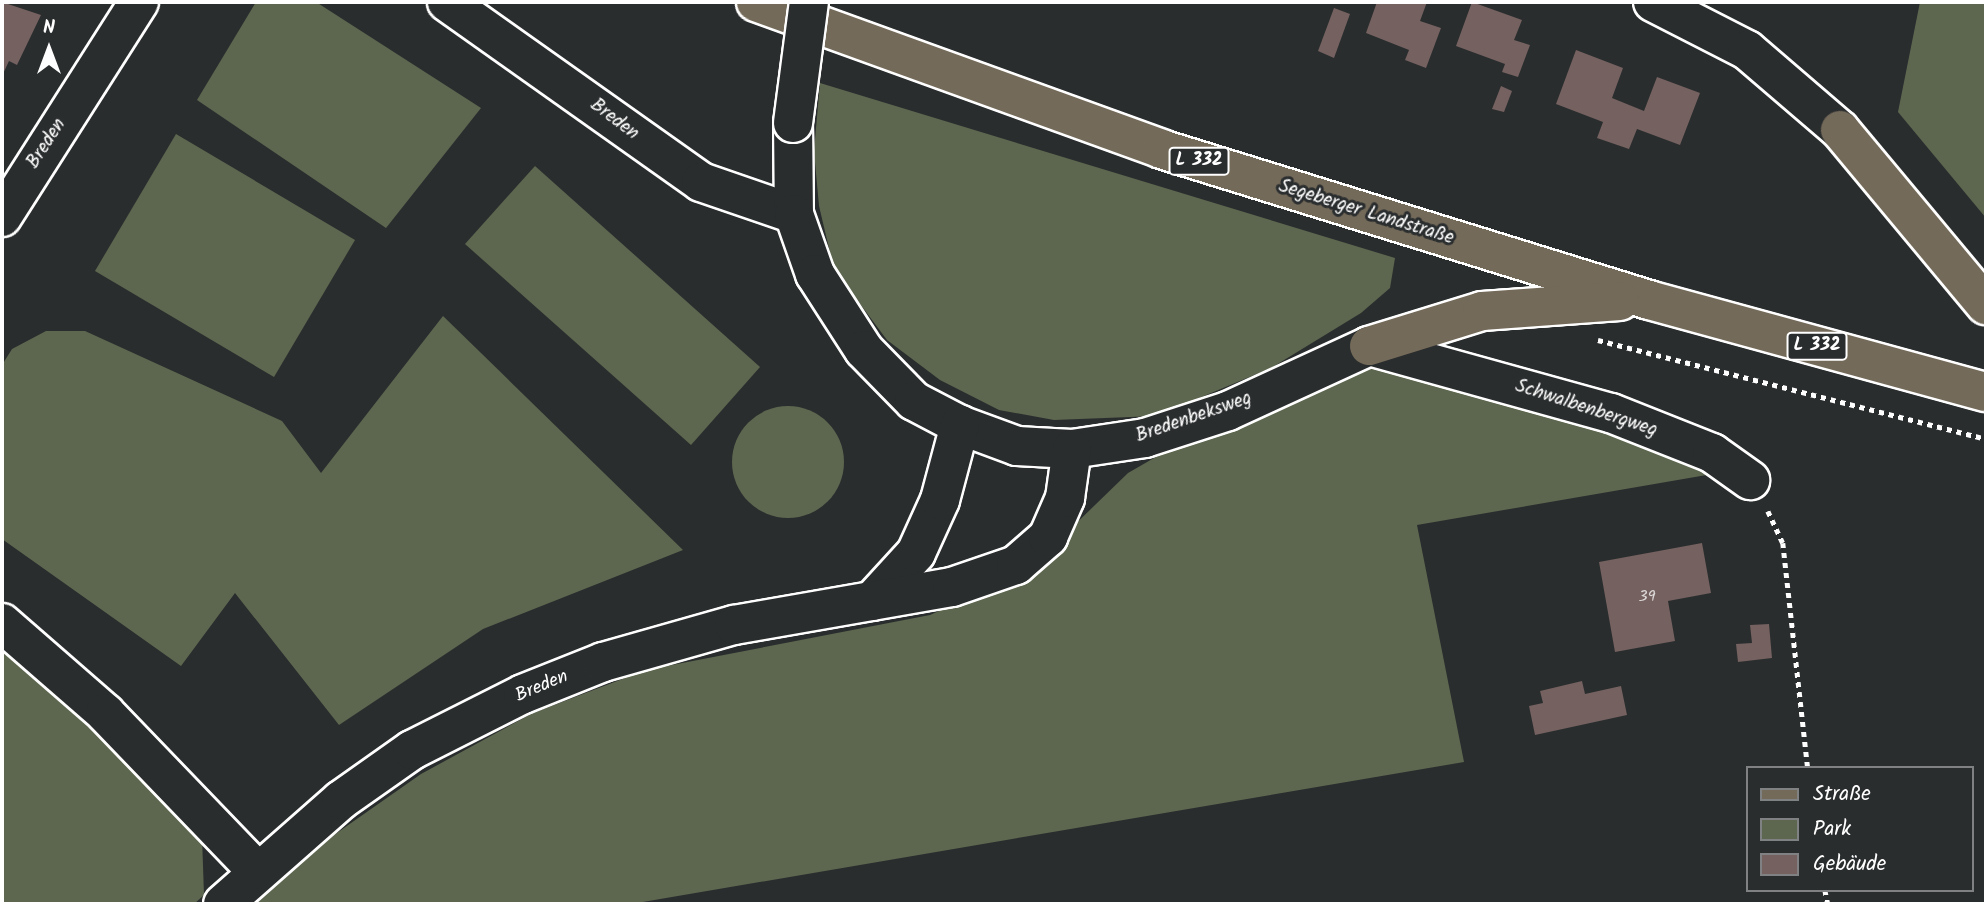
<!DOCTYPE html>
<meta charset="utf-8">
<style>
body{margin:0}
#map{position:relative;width:1988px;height:906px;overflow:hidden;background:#2a2d2e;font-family:Kalam,sans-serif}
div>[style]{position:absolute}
.green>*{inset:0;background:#5d674f}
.round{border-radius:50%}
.building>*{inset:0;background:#746160}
.path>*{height:4.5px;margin-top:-2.25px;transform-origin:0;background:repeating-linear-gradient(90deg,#fff 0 5px,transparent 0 10px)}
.roads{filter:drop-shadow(2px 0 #fff) drop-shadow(-2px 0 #fff) drop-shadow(0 2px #fff) drop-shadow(0 -2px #fff)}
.minor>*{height:38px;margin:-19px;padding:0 19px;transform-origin:19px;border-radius:19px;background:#2a2d2e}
.major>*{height:38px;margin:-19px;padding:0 19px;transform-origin:19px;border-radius:19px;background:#746a5a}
.bridges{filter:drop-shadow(2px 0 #fff) drop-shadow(-2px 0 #fff) drop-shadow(0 2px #fff) drop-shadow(0 -2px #fff)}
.minor-bridge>*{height:38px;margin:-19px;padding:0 19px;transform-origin:19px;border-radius:19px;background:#2a2d2e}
span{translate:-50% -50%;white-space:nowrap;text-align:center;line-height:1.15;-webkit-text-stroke:6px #2a2d2e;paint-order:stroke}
.number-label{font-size:16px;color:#dcd8d7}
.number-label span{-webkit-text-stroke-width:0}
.shield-label span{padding:2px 5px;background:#2a2d2e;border:2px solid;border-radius:5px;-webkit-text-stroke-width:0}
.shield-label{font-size:18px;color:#fff;font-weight:700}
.street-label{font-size:19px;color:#fff}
.frame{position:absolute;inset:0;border:4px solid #fff;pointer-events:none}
.legend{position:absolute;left:1746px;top:766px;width:228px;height:126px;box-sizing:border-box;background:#2a2d2e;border:2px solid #7f8182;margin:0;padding:9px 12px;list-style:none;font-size:21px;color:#fff}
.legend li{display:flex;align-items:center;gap:14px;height:35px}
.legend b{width:35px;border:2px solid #7f8182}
.north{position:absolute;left:14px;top:14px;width:70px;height:70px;-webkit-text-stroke:5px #2a2d2e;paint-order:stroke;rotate:0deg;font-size:19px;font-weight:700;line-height:28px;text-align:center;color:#fff}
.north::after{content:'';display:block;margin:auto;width:24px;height:32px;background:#fff;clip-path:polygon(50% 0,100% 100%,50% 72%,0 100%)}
</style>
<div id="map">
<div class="green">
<div style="clip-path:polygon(256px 2px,316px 2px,481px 108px,386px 228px,197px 100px)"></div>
<div style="clip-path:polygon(1920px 2px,1986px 2px,1986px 218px,1898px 112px)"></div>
<div style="clip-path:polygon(820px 83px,1395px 258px,1390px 288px,1361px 313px,1271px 368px,1156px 416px,1054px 420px,999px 410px,940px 380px,887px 340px,834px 269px,819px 206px,814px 151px)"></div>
<div style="clip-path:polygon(176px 134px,355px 240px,274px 377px,95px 271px)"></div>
<div style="clip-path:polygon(535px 166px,760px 367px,691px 445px,465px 244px)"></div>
<div style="clip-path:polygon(443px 316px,683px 550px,483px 629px,339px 725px,235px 593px,181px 666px,2px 539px,2px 365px,12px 349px,46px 331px,85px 331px,282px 421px,321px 473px)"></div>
<div style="clip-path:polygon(1374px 367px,1589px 421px,1724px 472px,1417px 525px,1464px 762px,631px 904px,255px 904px,334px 835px,421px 774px,533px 713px,646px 670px,930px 615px,1026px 572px,1128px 473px,1194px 435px)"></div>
<div class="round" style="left:732px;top:406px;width:112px;height:112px"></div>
<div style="clip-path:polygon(2px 619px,202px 837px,204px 895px,194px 904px,2px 904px)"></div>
</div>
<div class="building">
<div style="clip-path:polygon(2px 2px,41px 15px,17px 65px,9px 61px,2px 76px)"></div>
<div style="clip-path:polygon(1377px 2px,1427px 2px,1420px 21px,1441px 28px,1426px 68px,1405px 60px,1409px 50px,1366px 33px)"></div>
<div style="clip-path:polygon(1472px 2px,1522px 20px,1514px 40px,1530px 45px,1518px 77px,1502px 72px,1505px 64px,1456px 46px)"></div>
<div style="clip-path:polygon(1334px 8px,1350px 14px,1334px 58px,1318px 51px)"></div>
<div style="clip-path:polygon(1576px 50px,1623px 68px,1612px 98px,1644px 111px,1657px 77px,1700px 93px,1680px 145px,1637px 129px,1629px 149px,1597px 138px,1603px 122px,1556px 104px)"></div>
<div style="clip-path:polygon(1501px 86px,1512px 91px,1504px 112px,1492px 109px)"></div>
<div style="clip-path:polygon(1702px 543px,1711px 593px,1668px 601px,1675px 641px,1615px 652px,1599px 562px)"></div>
<div style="clip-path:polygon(1769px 624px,1772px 658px,1738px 662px,1736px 644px,1752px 643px,1750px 625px)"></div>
<div style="clip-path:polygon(1582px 681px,1585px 694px,1621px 686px,1627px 715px,1535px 735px,1529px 706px,1543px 703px,1540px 691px)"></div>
</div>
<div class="path">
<div style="left:1598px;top:340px;width:400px;rotate:14.3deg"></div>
<div style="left:1768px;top:511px;width:35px;rotate:65deg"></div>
<div style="left:1783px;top:543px;width:226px;rotate:83.7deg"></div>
<div style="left:1825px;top:890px;width:14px;rotate:78deg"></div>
</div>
<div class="roads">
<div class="minor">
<div style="left:447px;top:2px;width:311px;rotate:35.3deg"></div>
<div style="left:701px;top:182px;width:98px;rotate:19deg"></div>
<div style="left:1653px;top:2px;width:106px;rotate:27.1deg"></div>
<div style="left:1747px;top:50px;width:123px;rotate:40.7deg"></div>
<div style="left:793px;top:123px;width:91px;rotate:89.4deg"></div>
<div style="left:794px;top:214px;width:64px;rotate:70.7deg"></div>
<div style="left:815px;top:274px;width:90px;rotate:57.2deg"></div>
<div style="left:864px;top:350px;width:71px;rotate:45.6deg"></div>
<div style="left:914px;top:401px;width:52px;rotate:27.6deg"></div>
<div style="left:960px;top:425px;width:61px;rotate:20.2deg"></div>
<div style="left:1017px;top:446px;width:55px;rotate:3.1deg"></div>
<div style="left:1072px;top:449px;width:74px;rotate:-8.6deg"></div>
<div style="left:1145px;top:438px;width:87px;rotate:-18deg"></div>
<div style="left:1228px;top:411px;width:155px;rotate:-24.7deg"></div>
<div style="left:1369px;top:346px;width:251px;rotate:15.5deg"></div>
<div style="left:1611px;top:413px;width:109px;rotate:21.6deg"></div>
<div style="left:1712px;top:453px;width:47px;rotate:35.4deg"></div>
<div style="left:2px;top:217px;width:255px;rotate:-57.5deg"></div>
<div style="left:872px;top:601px;width:65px;rotate:-47.5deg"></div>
<div style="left:916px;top:553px;width:58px;rotate:-65.6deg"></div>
<div style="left:940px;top:500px;width:78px;rotate:-75.1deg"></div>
<div style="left:2px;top:623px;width:137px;rotate:41.1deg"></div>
<div style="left:105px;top:713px;width:221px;rotate:46.1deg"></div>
<div style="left:223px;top:904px;width:157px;rotate:-41.4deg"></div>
<div style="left:341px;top:800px;width:87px;rotate:-35.2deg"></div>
<div style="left:412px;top:750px;width:124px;rotate:-26.8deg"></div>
<div style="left:523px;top:694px;width:86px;rotate:-21.8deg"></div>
<div style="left:603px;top:662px;width:136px;rotate:-15.8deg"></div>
<div style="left:734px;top:625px;width:221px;rotate:-9.9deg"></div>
<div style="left:952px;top:587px;width:68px;rotate:-19deg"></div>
<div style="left:1016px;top:565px;width:43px;rotate:-41.2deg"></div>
<div style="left:1048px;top:537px;width:43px;rotate:-66.4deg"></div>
<div style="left:1065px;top:498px;width:49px;rotate:-81.9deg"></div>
</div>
<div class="major">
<div style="left:756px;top:2px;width:431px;rotate:19.9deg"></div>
<div style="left:1161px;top:149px;width:511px;rotate:17.19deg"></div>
<div style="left:1649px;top:300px;width:349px;rotate:15.3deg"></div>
<div style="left:1840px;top:130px;width:228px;rotate:50.2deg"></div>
<div style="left:1369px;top:346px;width:118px;rotate:-17.2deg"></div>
<div style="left:1482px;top:311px;width:138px;rotate:-4.1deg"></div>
</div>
</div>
<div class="bridges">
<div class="minor-bridge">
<div style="left:793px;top:123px;width:122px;rotate:-82.5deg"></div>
</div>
</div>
<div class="number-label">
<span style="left:1647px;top:597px">39</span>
</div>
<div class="shield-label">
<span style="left:1199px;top:161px">L 332</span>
<span style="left:1817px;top:346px">L 332</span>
</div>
<div class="street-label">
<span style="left:614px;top:120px;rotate:37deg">Breden</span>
<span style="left:47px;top:144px;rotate:-57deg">Breden</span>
<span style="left:1366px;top:213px;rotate:17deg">Segeberger Landstraße</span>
<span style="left:1586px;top:409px;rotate:18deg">Schwalbenbergweg</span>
<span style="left:1194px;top:418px;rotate:-19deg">Bredenbeksweg</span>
<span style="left:542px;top:687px;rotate:-23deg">Breden</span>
</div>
<div class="frame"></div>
<ul class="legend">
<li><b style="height:9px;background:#746a5a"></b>Straße</li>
<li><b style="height:19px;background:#5d674f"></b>Park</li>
<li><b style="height:19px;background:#746160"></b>Gebäude</li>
</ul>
<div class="north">N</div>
</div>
